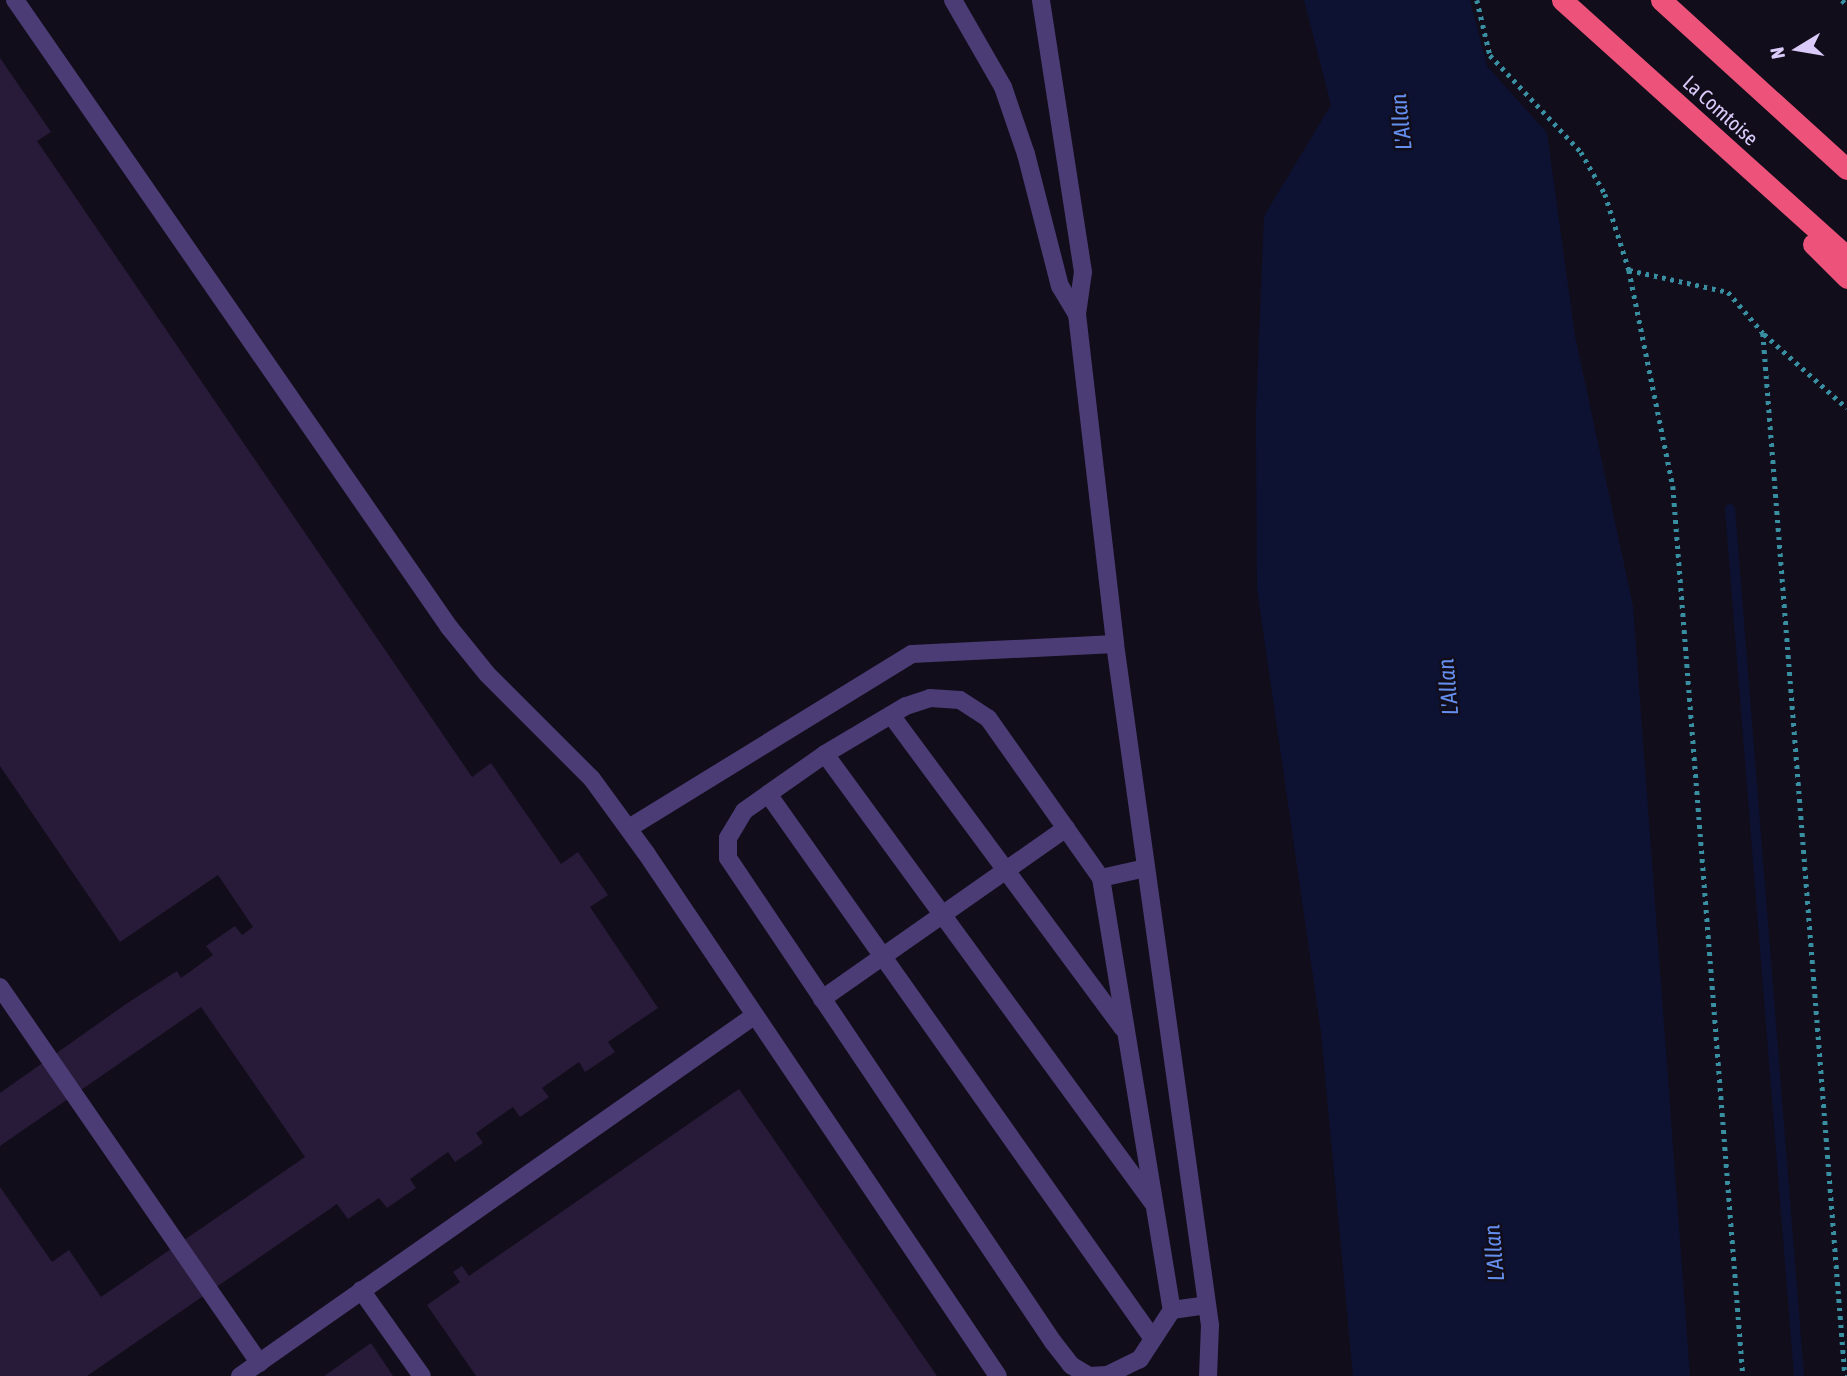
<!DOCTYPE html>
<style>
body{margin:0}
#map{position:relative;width:1847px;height:1376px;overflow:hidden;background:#120d1a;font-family:"Asap Condensed",sans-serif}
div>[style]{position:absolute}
.water>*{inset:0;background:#0d1233}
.stream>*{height:10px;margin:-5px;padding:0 5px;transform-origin:5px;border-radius:5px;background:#0d1233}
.building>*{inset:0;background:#281b39}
.path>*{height:4.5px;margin-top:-2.25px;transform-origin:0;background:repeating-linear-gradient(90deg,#388fa1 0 3.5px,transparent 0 8.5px)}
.service>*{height:18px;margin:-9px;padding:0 9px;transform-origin:9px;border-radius:9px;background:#4b3c75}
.motorway>*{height:21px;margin:-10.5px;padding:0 10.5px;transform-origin:10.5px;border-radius:10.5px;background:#ed537a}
span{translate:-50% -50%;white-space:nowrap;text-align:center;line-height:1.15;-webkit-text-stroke:5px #120d1a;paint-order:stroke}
.street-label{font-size:21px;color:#dbcbfa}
.water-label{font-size:23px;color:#648fef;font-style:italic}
.north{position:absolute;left:1763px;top:14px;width:70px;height:70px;-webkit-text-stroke:5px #120d1a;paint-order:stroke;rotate:259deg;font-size:19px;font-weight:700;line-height:28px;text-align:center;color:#dbcbfa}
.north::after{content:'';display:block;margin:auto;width:24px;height:32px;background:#dbcbfa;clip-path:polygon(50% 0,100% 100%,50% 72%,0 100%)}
</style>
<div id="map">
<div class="water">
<div style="clip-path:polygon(1304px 0,1470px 0,1487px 66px,1547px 133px,1575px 336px,1633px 606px,1690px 1376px,1353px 1376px,1321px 1032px,1257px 589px,1256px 413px,1264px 216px,1331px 105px)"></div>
</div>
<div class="stream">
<div style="left:1730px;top:509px;width:870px;rotate:85.45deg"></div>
</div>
<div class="building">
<div style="clip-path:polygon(0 58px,51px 132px,37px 141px,472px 777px,491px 763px,561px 864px,578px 852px,608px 895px,590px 907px,658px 1008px,608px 1042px,615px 1052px,585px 1072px,579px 1062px,542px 1088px,549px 1097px,520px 1117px,513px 1107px,476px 1133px,483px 1143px,455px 1162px,448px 1152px,410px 1179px,416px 1188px,387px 1208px,379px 1198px,348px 1219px,337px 1204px,87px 1376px,0 1376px,0 1187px,52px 1262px,69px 1250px,101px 1297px,305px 1157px,201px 1007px,0 1146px,0 1093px,126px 1004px,177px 971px,181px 978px,213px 955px,206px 946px,235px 926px,242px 935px,253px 927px,218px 875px,120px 942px,0 766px)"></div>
<div style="clip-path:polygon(739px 1089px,937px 1376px,476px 1376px,427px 1305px,460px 1282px,453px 1272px,462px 1266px,469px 1276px)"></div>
<div style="clip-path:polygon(371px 1343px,393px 1376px,324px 1376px)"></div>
</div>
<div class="path">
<div style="left:1477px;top:0;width:57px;rotate:76.7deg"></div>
<div style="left:1490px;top:55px;width:133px;rotate:46.8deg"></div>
<div style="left:1581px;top:152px;width:48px;rotate:60.3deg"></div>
<div style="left:1605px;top:194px;width:80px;rotate:72.5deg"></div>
<div style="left:1629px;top:270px;width:220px;rotate:78.5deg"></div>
<div style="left:1673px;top:486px;width:893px;rotate:85.5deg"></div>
<div style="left:1842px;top:0;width:7px;rotate:45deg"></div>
<div style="left:1629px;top:270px;width:101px;rotate:12.5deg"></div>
<div style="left:1728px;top:292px;width:54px;rotate:49.5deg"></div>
<div style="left:1763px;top:333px;width:1046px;rotate:85.5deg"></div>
<div style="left:1764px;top:334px;width:111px;rotate:41.7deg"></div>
</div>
<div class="service">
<div style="left:15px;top:0;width:763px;rotate:55.31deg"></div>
<div style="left:449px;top:627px;width:60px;rotate:51deg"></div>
<div style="left:487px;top:674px;width:148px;rotate:45deg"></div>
<div style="left:592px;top:779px;width:92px;rotate:53.9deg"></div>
<div style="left:646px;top:853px;width:630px;rotate:56.06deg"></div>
<div style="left:953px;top:0;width:100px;rotate:60.1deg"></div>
<div style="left:1003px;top:87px;width:71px;rotate:71.1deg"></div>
<div style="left:1026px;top:154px;width:136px;rotate:75.6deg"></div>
<div style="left:1060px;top:286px;width:33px;rotate:59deg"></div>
<div style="left:1077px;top:314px;width:42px;rotate:-81.9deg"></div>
<div style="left:1083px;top:272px;width:275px;rotate:-98.8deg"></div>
<div style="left:1077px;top:314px;width:332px;rotate:83.4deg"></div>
<div style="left:1115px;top:644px;width:688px;rotate:82.06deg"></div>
<div style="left:1210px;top:1325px;width:51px;rotate:92.2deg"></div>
<div style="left:930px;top:698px;width:30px;rotate:4deg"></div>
<div style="left:960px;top:700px;width:33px;rotate:33deg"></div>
<div style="left:988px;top:718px;width:196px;rotate:54.8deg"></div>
<div style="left:1101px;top:878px;width:438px;rotate:80.7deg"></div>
<div style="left:1172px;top:1310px;width:59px;rotate:123.1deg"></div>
<div style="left:1140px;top:1359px;width:37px;rotate:154deg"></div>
<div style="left:1107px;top:1375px;width:18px;rotate:177deg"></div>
<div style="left:1089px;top:1376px;width:21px;rotate:-149deg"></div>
<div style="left:1071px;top:1365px;width:29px;rotate:-128deg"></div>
<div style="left:1053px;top:1342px;width:583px;rotate:-123.88deg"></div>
<div style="left:728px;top:858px;width:20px;rotate:-90deg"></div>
<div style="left:728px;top:838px;width:31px;rotate:-59deg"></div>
<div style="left:744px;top:811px;width:99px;rotate:-35.1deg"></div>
<div style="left:825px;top:754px;width:94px;rotate:-30.7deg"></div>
<div style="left:906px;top:706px;width:25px;rotate:-18deg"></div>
<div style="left:891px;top:715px;width:390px;rotate:53.5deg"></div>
<div style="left:825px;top:754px;width:556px;rotate:53.85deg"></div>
<div style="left:768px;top:794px;width:667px;rotate:54.76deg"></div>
<div style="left:629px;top:828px;width:332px;rotate:-31.6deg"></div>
<div style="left:912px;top:654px;width:203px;rotate:-2.8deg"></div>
<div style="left:1101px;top:878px;width:46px;rotate:-12.5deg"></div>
<div style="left:0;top:987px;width:457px;rotate:55.4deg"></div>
<div style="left:822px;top:999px;width:298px;rotate:-35deg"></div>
<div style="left:361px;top:1290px;width:105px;rotate:54.7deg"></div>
<div style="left:1172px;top:1310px;width:35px;rotate:-8deg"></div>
<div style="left:240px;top:1376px;width:628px;rotate:-35.01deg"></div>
</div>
<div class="motorway">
<div style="left:1562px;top:0;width:384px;rotate:42deg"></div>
<div style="left:1661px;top:0;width:251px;rotate:42.3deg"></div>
<div style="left:1813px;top:244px;width:48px;rotate:45deg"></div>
</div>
<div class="street-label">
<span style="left:1721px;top:110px;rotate:42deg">La Comtoise</span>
</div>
<div class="water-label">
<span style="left:1401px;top:122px;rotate:-96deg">L'Allan</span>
<span style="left:1448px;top:687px;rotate:-95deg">L'Allan</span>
<span style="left:1494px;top:1253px;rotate:-95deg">L'Allan</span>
</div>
<div class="north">N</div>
</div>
